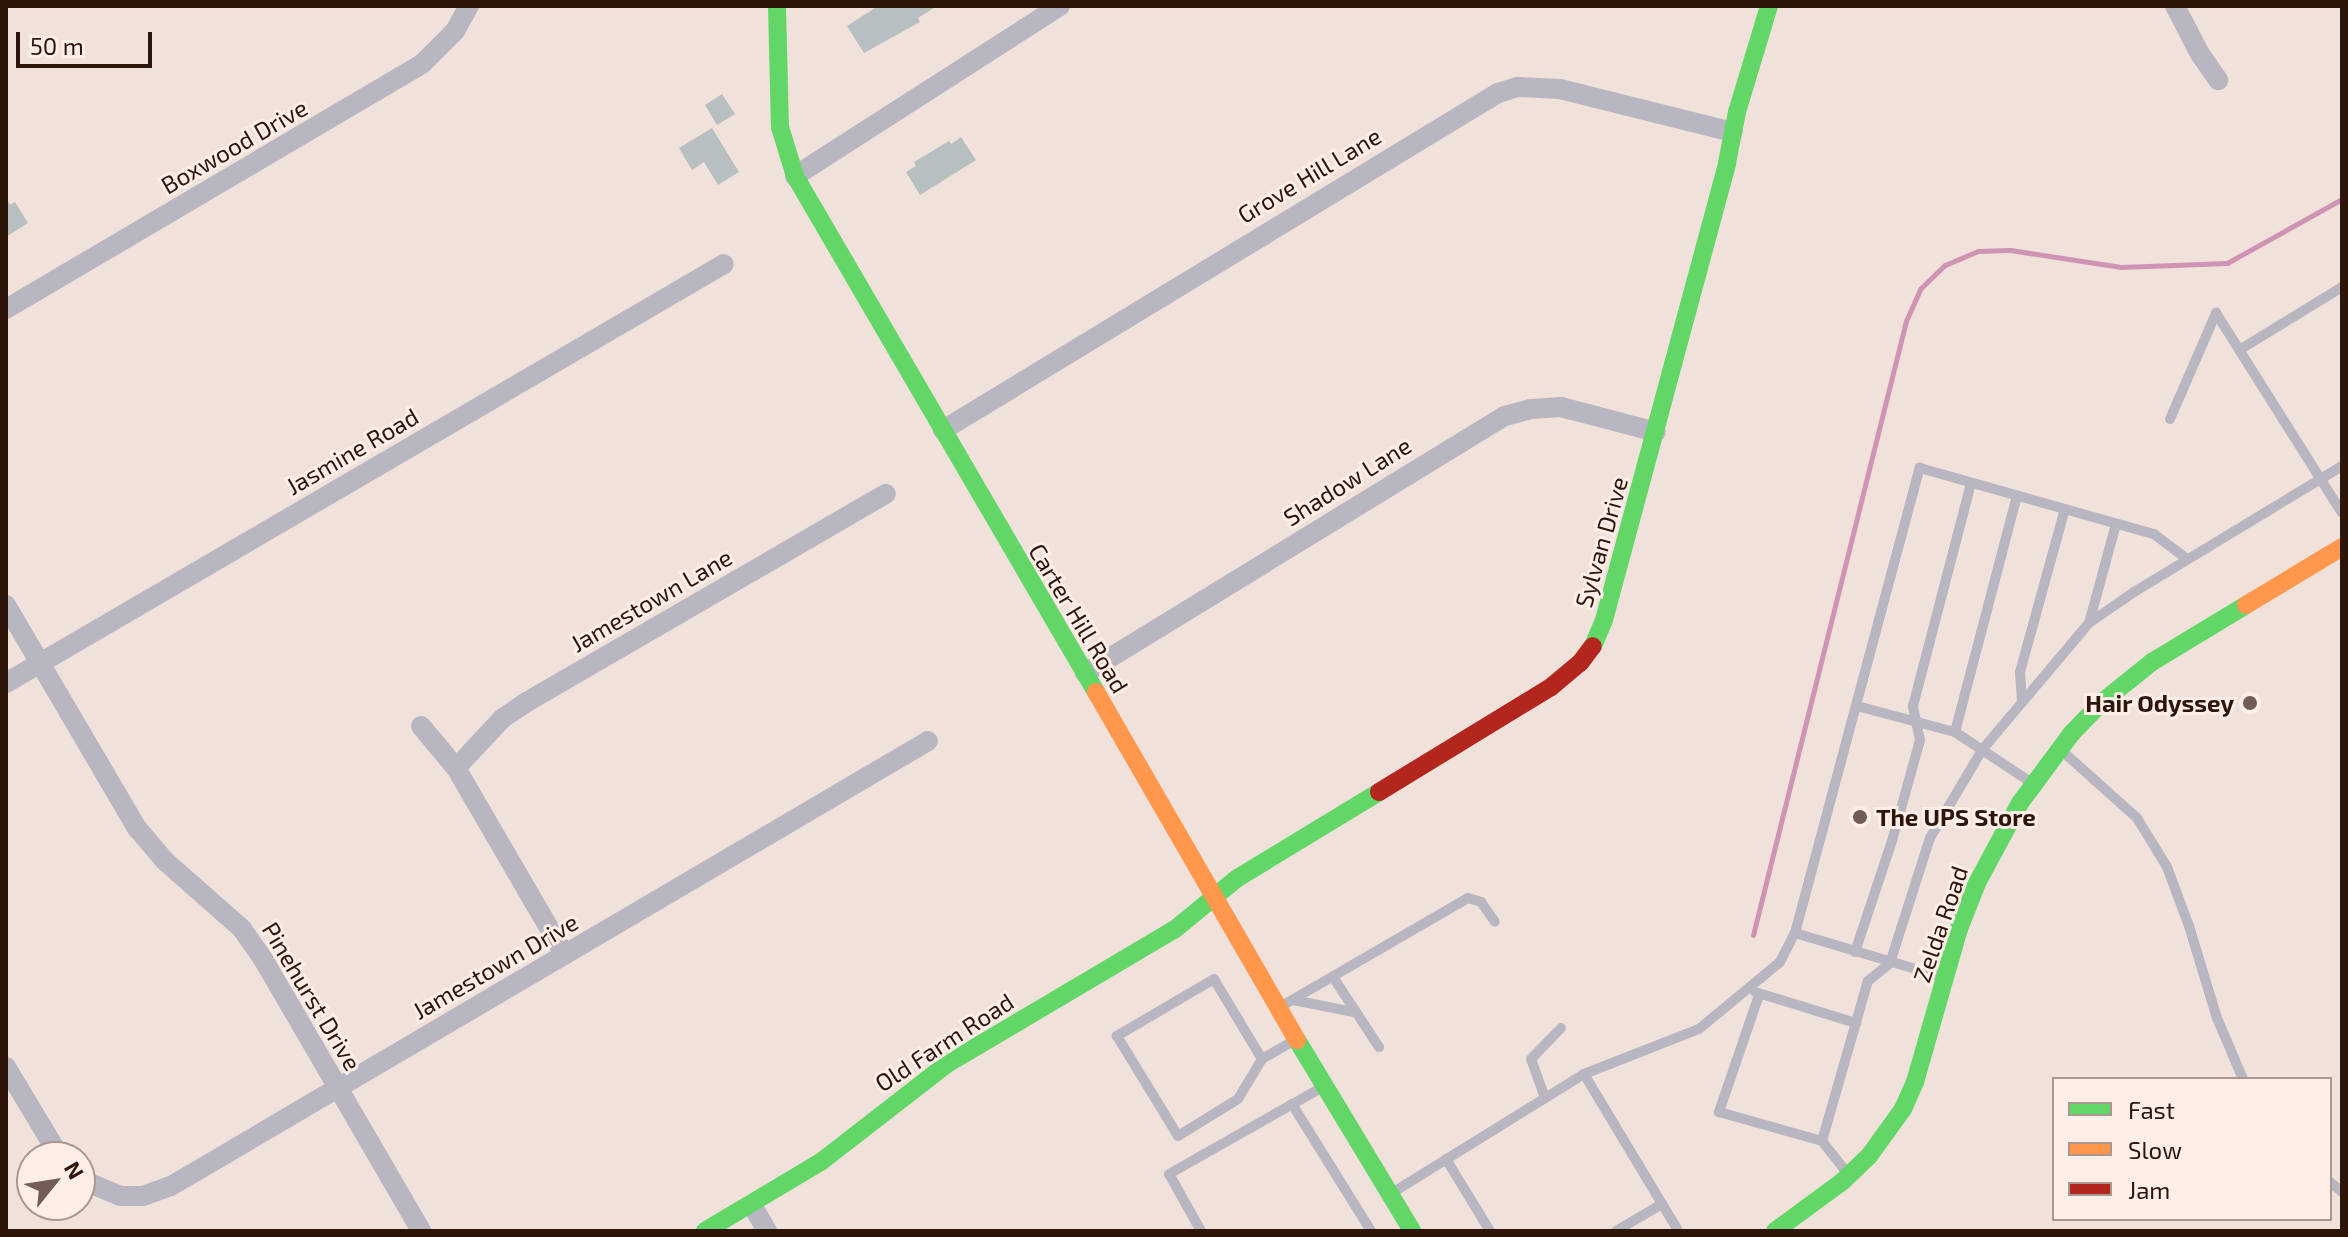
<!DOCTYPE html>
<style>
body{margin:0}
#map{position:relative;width:2348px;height:1237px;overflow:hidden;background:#f1e1db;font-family:"Exo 2",sans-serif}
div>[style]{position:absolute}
.stream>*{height:5px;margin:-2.5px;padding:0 2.5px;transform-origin:2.5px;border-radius:2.5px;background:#cf93b3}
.building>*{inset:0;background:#b7bfc1}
.lane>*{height:10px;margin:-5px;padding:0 5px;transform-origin:5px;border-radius:5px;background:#b8b6c1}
.street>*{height:20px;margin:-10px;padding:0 10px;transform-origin:10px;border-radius:10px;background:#b8b6c1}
.fast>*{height:18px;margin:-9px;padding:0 9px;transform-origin:9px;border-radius:9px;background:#63d668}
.slow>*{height:18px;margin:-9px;padding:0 9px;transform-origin:9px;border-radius:9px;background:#ff974d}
.jam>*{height:18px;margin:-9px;padding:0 9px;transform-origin:9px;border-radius:9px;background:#b3261e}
.dots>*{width:22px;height:22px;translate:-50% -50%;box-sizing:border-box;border:4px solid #fdeee8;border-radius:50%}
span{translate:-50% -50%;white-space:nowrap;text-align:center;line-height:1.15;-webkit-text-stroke:6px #fdeee8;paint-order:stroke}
.street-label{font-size:24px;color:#2d150a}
.poi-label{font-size:24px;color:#2d150a;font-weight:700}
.right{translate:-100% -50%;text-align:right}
.left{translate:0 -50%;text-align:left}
.frame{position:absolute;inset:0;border:8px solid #2d150a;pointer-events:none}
.legend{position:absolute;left:2052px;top:1077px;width:280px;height:144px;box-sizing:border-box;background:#fdeee8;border:2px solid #aa978f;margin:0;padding:10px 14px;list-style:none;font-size:24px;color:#2d150a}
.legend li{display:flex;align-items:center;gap:16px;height:40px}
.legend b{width:40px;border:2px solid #aa978f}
.north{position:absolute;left:16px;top:1141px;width:80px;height:80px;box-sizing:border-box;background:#fdeee8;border:2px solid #aa978f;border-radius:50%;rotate:60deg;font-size:22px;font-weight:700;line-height:32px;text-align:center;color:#2d150a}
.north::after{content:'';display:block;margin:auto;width:28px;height:36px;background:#725c53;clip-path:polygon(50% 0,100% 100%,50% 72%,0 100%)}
.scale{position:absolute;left:16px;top:32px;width:136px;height:36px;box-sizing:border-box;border:4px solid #2d150a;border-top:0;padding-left:10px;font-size:24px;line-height:28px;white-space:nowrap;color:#2d150a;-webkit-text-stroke:6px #fdeee8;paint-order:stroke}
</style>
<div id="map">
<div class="stream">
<div style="left:1753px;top:935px;width:633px;rotate:-76.01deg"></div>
<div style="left:1906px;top:321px;width:36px;rotate:-66deg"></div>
<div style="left:1921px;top:288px;width:33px;rotate:-44deg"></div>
<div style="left:1945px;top:265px;width:36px;rotate:-23deg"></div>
<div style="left:1978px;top:251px;width:32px;rotate:-2deg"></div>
<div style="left:2010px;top:250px;width:112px;rotate:8.7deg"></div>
<div style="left:2121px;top:267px;width:106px;rotate:-2.2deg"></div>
<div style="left:2227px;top:263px;width:132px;rotate:-29.1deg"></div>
</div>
<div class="building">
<div style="clip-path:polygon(878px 6px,937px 6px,918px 18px,920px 22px,864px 53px,847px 26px)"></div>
<div style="clip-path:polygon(722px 94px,735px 114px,717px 125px,705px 105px)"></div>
<div style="clip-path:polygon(712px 128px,739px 172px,718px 185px,704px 162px,692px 170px,679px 148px)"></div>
<div style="clip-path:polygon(961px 137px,976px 160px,920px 195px,906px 172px,916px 166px,914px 162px,949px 141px,951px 144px)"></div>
<div style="clip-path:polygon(6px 198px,10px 205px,15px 202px,28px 223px,6px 237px)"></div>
</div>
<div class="lane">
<div style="left:2241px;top:349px;width:119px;rotate:-31.5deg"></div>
<div style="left:2170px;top:419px;width:116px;rotate:-66.5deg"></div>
<div style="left:2216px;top:313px;width:236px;rotate:57.8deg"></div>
<div style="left:2089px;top:623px;width:103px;rotate:-74.7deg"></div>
<div style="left:2022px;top:701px;width:29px;rotate:-94deg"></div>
<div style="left:2020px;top:672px;width:169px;rotate:-74.6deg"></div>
<div style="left:1857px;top:706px;width:101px;rotate:14.9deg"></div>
<div style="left:1955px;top:732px;width:92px;rotate:33.5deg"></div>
<div style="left:1955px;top:732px;width:244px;rotate:-75.3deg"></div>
<div style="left:2061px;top:750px;width:102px;rotate:41.8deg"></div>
<div style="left:2137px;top:818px;width:57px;rotate:58.5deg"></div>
<div style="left:2167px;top:867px;width:63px;rotate:69.6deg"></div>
<div style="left:2189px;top:926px;width:96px;rotate:73.1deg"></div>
<div style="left:2217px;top:1018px;width:66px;rotate:66.9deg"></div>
<div style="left:1795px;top:933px;width:154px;rotate:16.6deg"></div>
<div style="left:1855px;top:952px;width:117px;rotate:-71.6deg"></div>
<div style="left:1892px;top:841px;width:105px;rotate:-74.5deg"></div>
<div style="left:1920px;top:740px;width:35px;rotate:-102deg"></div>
<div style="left:1913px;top:706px;width:230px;rotate:-75.4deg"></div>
<div style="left:1333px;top:977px;width:84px;rotate:56.7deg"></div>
<div style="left:1755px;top:992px;width:106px;rotate:17.1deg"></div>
<div style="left:1759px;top:995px;width:124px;rotate:108.9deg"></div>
<div style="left:1719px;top:1112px;width:107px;rotate:15.7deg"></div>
<div style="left:1293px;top:1000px;width:61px;rotate:11.3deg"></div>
<div style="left:1280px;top:1007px;width:217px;rotate:-30.1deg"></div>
<div style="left:1468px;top:898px;width:14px;rotate:17deg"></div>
<div style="left:1481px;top:902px;width:24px;rotate:55deg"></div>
<div style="left:1262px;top:1059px;width:93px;rotate:-121deg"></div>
<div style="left:1214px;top:979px;width:113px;rotate:149.6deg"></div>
<div style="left:1117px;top:1036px;width:117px;rotate:58.6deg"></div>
<div style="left:1178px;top:1136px;width:70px;rotate:-31.7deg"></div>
<div style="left:1238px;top:1099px;width:47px;rotate:-59deg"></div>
<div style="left:1262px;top:1059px;width:38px;rotate:-30deg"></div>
<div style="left:1584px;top:1074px;width:181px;rotate:59deg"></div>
<div style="left:1545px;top:1098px;width:41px;rotate:-109.7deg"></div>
<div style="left:1531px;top:1059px;width:43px;rotate:-45.9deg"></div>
<div style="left:1292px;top:1104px;width:150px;rotate:58.1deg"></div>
<div style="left:1446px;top:1159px;width:84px;rotate:58.6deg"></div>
<div style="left:1848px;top:1174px;width:42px;rotate:-128.2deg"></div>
<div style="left:1822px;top:1141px;width:166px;rotate:-74deg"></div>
<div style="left:1868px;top:981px;width:28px;rotate:-39deg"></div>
<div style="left:1890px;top:963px;width:131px;rotate:-72.3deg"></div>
<div style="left:1930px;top:838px;width:102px;rotate:-59.4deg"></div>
<div style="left:1982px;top:750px;width:166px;rotate:-49.9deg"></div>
<div style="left:2089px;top:623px;width:55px;rotate:-34.6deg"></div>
<div style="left:2134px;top:592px;width:243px;rotate:-31.2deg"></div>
<div style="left:2330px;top:1182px;width:16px;rotate:40deg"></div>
<div style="left:1392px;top:1193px;width:226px;rotate:-31.8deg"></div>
<div style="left:1584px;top:1074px;width:123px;rotate:-21.4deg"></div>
<div style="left:1699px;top:1029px;width:105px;rotate:-39.6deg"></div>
<div style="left:1780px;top:962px;width:33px;rotate:-63deg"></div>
<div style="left:1795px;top:933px;width:482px;rotate:-75deg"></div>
<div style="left:1920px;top:468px;width:243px;rotate:15.8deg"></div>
<div style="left:2154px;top:534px;width:41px;rotate:37.1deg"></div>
<div style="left:1201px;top:1231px;width:65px;rotate:-119.3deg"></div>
<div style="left:1169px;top:1174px;width:177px;rotate:-29.5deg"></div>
<div style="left:1616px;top:1231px;width:53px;rotate:-30.4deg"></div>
</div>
<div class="street">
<div style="left:2175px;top:6px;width:54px;rotate:62.5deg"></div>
<div style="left:2200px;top:54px;width:32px;rotate:55deg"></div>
<div style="left:795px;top:176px;width:315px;rotate:-32.7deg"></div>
<div style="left:6px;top:309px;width:483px;rotate:-30.5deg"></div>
<div style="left:422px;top:64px;width:47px;rotate:-45deg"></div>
<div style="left:455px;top:31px;width:29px;rotate:-61deg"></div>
<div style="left:943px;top:430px;width:649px;rotate:-31.27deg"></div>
<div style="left:1498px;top:93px;width:21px;rotate:-17deg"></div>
<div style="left:1518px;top:87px;width:42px;rotate:2.7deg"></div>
<div style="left:1560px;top:89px;width:178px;rotate:14deg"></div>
<div style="left:6px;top:605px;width:259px;rotate:59.6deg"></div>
<div style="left:137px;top:828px;width:43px;rotate:49.7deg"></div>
<div style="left:165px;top:861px;width:103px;rotate:41.4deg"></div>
<div style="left:242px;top:929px;width:37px;rotate:55deg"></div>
<div style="left:263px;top:959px;width:315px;rotate:59.8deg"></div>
<div style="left:1085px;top:673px;width:492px;rotate:-31.5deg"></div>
<div style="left:1505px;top:416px;width:27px;rotate:-15deg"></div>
<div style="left:1531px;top:409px;width:30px;rotate:-4deg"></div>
<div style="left:1561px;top:407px;width:98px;rotate:14.7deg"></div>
<div style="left:6px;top:683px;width:831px;rotate:-30.27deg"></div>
<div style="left:421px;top:726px;width:55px;rotate:50.2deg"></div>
<div style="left:456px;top:768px;width:216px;rotate:59.8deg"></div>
<div style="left:456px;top:768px;width:69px;rotate:-46.8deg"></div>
<div style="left:503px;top:718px;width:27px;rotate:-34deg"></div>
<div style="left:525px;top:703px;width:417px;rotate:-30.1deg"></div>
<div style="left:6px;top:1067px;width:105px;rotate:59deg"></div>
<div style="left:80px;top:1179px;width:43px;rotate:23deg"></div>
<div style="left:120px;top:1196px;width:23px"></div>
<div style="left:143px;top:1196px;width:30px;rotate:-20deg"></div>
<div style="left:171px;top:1186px;width:878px;rotate:-30.45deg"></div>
<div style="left:752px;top:1205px;width:30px;rotate:60deg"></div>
</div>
<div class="fast">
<div style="left:777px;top:6px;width:121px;rotate:88.6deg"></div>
<div style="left:780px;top:127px;width:51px;rotate:73deg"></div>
<div style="left:795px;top:176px;width:597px;rotate:59.74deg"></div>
<div style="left:1593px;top:646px;width:28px;rotate:-67deg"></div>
<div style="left:1604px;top:620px;width:473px;rotate:-74.9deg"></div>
<div style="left:1727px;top:163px;width:52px;rotate:-78.9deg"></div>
<div style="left:1737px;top:112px;width:111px;rotate:-73.2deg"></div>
<div style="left:1297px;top:1040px;width:223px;rotate:58.9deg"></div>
<div style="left:705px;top:1231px;width:136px;rotate:-30.9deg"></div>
<div style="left:822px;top:1161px;width:158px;rotate:-37.8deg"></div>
<div style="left:947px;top:1064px;width:264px;rotate:-30.6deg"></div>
<div style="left:1174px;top:930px;width:80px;rotate:-39.4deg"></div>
<div style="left:1236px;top:879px;width:167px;rotate:-31.3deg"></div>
<div style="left:1775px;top:1231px;width:84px;rotate:-36.3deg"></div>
<div style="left:1843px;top:1181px;width:36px;rotate:-44deg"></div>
<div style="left:1869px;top:1156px;width:58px;rotate:-54.1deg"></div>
<div style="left:1903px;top:1109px;width:30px;rotate:-66deg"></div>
<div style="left:1915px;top:1082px;width:159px;rotate:-74deg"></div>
<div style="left:1959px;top:929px;width:49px;rotate:-68.6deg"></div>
<div style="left:1977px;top:883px;width:91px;rotate:-61.7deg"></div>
<div style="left:2020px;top:803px;width:86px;rotate:-53.5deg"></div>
<div style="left:2071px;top:734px;width:43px;rotate:-45.9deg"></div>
<div style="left:2101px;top:703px;width:65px;rotate:-38.8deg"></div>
<div style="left:2152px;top:662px;width:110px;rotate:-31.2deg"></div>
</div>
<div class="slow">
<div style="left:2246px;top:605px;width:112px;rotate:-31.1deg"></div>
<div style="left:1096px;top:692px;width:402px;rotate:60deg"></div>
</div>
<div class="jam">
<div style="left:1379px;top:792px;width:202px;rotate:-31.4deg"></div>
<div style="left:1551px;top:687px;width:38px;rotate:-40deg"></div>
<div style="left:1580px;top:663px;width:21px;rotate:-53deg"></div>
</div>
<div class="dots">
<div style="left:2250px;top:703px;background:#725c53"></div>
<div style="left:1860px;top:817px;background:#725c53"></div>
</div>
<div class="street-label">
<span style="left:234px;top:146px;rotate:-30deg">Boxwood Drive</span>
<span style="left:1309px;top:175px;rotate:-31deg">Grove Hill Lane</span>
<span style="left:352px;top:451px;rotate:-30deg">Jasmine Road</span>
<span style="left:1347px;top:481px;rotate:-32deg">Shadow Lane</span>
<span style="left:1601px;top:542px;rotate:-74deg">Sylvan Drive</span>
<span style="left:651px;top:600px;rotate:-30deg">Jamestown Lane</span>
<span style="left:1079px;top:618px;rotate:59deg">Carter Hill Road</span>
<span style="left:1940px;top:924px;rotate:-71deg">Zelda Road</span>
<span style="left:495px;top:966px;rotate:-30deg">Jamestown Drive</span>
<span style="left:312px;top:996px;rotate:59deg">Pinehurst Drive</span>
<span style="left:944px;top:1042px;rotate:-33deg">Old Farm Road</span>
</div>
<div class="poi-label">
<span class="right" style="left:2234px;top:703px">Hair Odyssey</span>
<span class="left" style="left:1876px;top:817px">The UPS Store</span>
</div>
<div class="frame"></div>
<ul class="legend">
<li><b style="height:10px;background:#63d668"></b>Fast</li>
<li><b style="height:10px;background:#ff974d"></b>Slow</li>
<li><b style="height:10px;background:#b3261e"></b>Jam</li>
</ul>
<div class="north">N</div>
<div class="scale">50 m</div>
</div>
